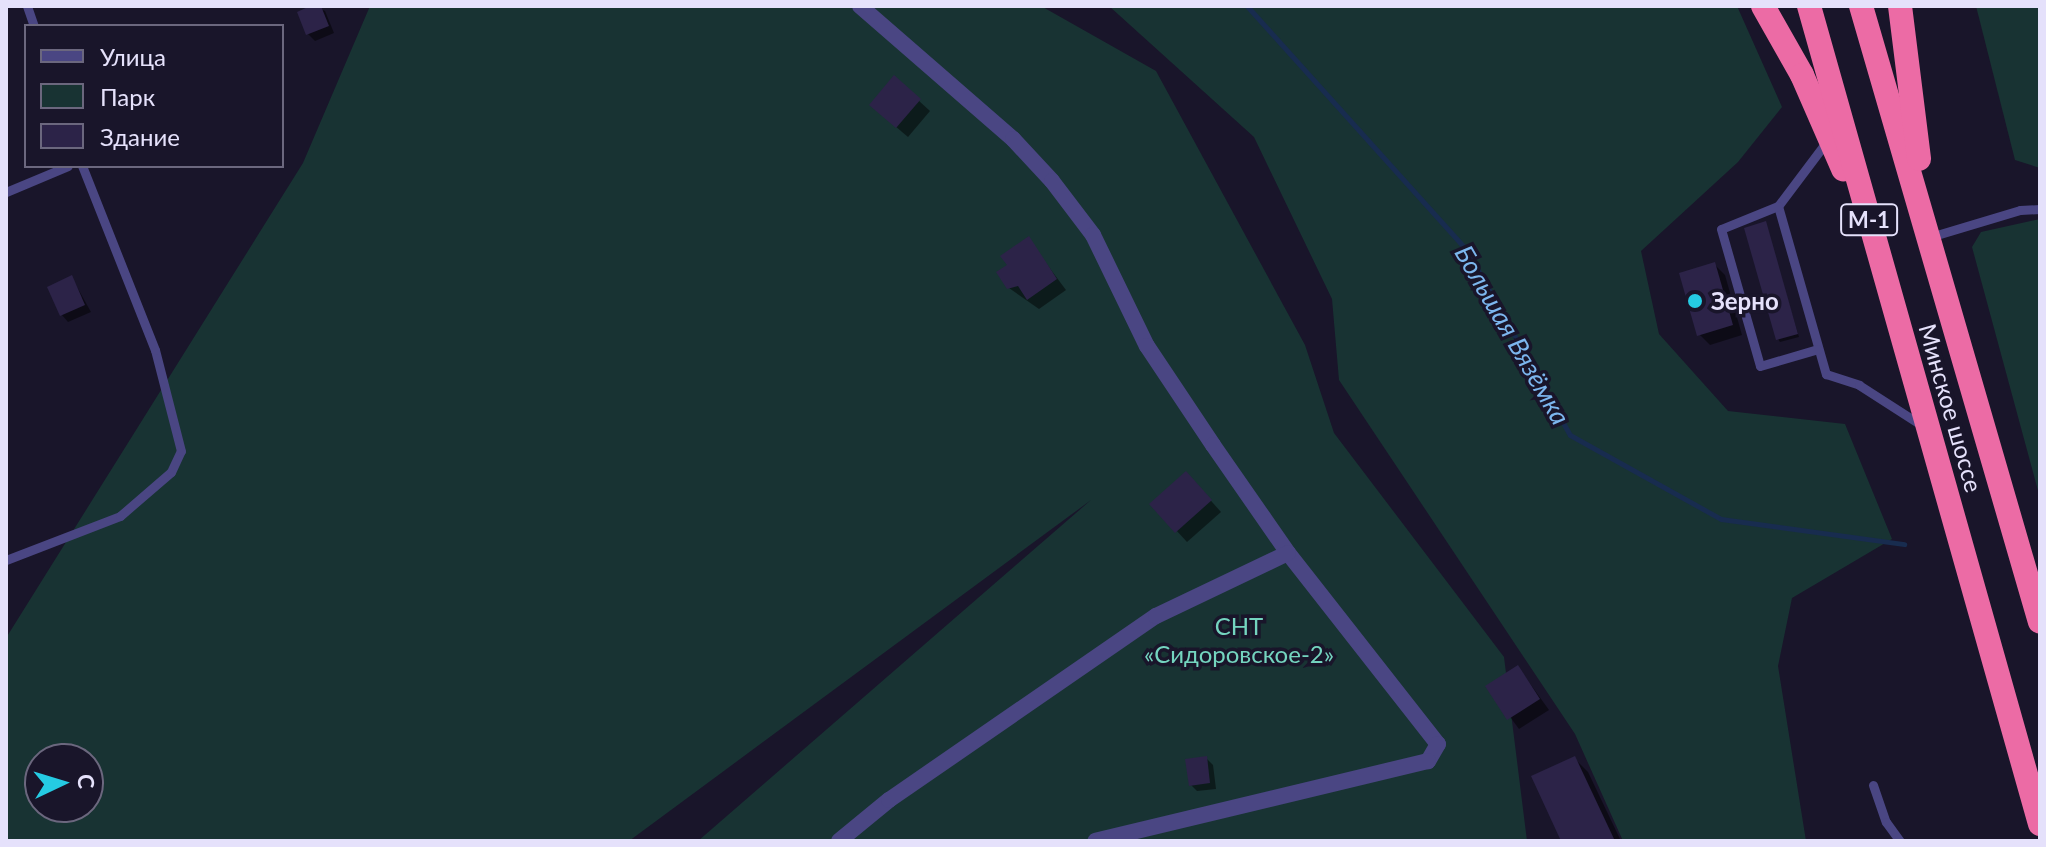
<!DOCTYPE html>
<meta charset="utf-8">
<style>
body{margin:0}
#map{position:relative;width:2046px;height:847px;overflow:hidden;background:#19152a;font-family:Lato,sans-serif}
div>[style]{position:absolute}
.green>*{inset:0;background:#183333}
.shadow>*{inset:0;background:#0007}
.stream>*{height:5px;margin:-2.5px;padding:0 2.5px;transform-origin:2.5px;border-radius:2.5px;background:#182c4f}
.building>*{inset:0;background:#2c2348}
.lane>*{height:9px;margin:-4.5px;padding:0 4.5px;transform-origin:4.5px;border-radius:4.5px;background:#4a4683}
.street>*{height:16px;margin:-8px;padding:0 8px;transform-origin:8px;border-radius:8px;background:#4a4683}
.highway>*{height:24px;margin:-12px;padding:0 12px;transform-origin:12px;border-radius:12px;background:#ec6ba5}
.dots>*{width:22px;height:22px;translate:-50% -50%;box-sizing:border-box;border:4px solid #19152a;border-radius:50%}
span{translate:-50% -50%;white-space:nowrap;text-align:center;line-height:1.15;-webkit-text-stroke:7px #19152a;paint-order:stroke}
.shield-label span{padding:2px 6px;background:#19152a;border:2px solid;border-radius:6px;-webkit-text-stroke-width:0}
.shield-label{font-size:22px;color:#e5e1fb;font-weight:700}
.poi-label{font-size:24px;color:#e5e1fb;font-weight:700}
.left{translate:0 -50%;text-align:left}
.street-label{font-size:24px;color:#e5e1fb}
.park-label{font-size:24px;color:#74d4bf}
.water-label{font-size:26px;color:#7cb6ee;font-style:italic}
.frame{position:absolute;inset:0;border:8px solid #e5e1fb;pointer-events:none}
.legend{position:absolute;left:24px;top:24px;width:260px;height:144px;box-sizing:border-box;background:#19152a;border:2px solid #6b677e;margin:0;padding:10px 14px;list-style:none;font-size:24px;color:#e5e1fb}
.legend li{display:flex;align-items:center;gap:16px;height:40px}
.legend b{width:40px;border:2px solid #6b677e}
.north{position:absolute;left:24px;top:743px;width:80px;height:80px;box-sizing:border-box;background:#19152a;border:2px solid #6b677e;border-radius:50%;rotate:86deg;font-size:22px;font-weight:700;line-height:32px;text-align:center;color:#e5e1fb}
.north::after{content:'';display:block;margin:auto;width:28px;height:36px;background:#25cbe3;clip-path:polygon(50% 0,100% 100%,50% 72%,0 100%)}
</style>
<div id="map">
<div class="green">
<div style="clip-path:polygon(evenodd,370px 6px,1041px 6px,1156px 71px,1305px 345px,1334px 433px,1504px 657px,1527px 841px,698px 841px,1091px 500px,629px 841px,6px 841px,6px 638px,303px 163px,370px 6px,40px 759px,88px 759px,88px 807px,40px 807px,40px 759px)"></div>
<div style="clip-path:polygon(1109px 6px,1737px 6px,1782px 107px,1738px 162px,1641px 251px,1659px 334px,1728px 411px,1845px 424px,1892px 539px,1792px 598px,1778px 666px,1806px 841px,1623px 841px,1575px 734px,1339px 380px,1332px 299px,1254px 137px)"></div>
<div style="clip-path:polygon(1976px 6px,2040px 6px,2040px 168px,2015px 160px)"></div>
<div style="clip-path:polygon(2040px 219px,2039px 312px,2040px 498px,1972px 247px,1981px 232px)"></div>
</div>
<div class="shadow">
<div style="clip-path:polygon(315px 6px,325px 11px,334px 33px,315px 41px,308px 34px)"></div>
<div style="clip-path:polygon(894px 78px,930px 111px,908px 137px,882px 115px)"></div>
<div style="clip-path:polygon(1765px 224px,1799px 337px,1780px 342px,1778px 339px)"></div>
<div style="clip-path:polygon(1028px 239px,1066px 290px,1039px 309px,1009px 288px,1009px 266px)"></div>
<div style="clip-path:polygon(1714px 264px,1725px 275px,1742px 335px,1710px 345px,1699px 334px)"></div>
<div style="clip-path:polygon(72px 278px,91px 312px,68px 322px,62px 315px)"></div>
<div style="clip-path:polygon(1196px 484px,1221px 512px,1187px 542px,1152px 504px)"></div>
<div style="clip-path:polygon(1518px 667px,1549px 710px,1519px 729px,1488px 687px)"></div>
<div style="clip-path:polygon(1206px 758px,1213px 765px,1216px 789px,1197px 791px,1191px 785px)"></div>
<div style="clip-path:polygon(1574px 758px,1588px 772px,1621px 841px,1564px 841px)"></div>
</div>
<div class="stream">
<div style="left:1247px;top:6px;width:327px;rotate:48deg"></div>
<div style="left:1466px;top:249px;width:213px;rotate:60.8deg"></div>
<div style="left:1570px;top:435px;width:173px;rotate:29.1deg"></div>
<div style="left:1721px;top:519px;width:185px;rotate:7.8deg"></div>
</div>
<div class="building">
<div style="clip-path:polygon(310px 6px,321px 6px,329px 26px,306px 35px,297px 12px)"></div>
<div style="clip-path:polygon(894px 75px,921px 99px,896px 128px,869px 105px)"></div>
<div style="clip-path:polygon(1766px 221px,1798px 334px,1776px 340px,1744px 228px)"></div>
<div style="clip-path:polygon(1029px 236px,1057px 279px,1027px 300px,1018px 286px,1007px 289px,996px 272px,1007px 265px,1000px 256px)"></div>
<div style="clip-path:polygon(1715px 262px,1733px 325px,1697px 336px,1679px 273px)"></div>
<div style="clip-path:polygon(72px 275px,85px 305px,60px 316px,47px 287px)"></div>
<div style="clip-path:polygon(1186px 471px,1212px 500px,1175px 533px,1149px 504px)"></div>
<div style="clip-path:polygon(1518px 665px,1540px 699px,1507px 720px,1485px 686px)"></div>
<div style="clip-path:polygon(1207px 756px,1210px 783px,1189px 786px,1185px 759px)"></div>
<div style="clip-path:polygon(1575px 756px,1615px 841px,1561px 841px,1531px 776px)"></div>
</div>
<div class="lane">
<div style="left:27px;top:6px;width:21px;rotate:71deg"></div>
<div style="left:1827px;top:141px;width:81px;rotate:127deg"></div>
<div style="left:1778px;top:206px;width:175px;rotate:74.1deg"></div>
<div style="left:1826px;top:374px;width:35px;rotate:18deg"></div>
<div style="left:1859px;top:385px;width:74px;rotate:32.8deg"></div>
<div style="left:6px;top:192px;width:67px;rotate:-22.8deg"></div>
<div style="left:1778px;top:206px;width:61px;rotate:158deg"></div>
<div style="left:1721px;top:229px;width:142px;rotate:74.1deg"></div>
<div style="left:1760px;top:366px;width:60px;rotate:-16.3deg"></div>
<div style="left:1930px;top:237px;width:94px;rotate:-16.7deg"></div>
<div style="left:2020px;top:210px;width:20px;rotate:-3deg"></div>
<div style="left:6px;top:560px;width:122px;rotate:-21.1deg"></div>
<div style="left:120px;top:516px;width:67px;rotate:-40.8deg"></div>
<div style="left:171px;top:472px;width:23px;rotate:-65deg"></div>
<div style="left:181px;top:451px;width:104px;rotate:-104.4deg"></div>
<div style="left:155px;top:350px;width:198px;rotate:-111.6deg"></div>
<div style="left:1873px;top:785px;width:39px;rotate:71deg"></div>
<div style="left:1886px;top:822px;width:24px;rotate:54deg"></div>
</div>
<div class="street">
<div style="left:860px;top:6px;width:203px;rotate:41deg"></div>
<div style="left:1013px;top:139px;width:57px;rotate:47.1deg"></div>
<div style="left:1052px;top:181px;width:68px;rotate:52.8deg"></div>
<div style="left:1093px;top:235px;width:123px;rotate:64.1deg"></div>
<div style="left:1147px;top:346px;width:119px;rotate:56.3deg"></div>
<div style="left:1213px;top:445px;width:131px;rotate:55.2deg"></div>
<div style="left:1288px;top:553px;width:243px;rotate:51.9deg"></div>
<div style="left:1438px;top:744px;width:20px;rotate:120deg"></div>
<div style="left:1428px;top:761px;width:342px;rotate:166.5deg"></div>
<div style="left:839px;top:841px;width:65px;rotate:-39.4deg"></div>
<div style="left:889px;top:800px;width:324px;rotate:-34.6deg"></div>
<div style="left:1156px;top:616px;width:146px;rotate:-25.5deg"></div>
</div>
<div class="highway">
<div style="left:1763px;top:6px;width:79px;rotate:60.5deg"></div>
<div style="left:1802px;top:75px;width:103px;rotate:66.4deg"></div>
<div style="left:1809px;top:6px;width:850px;rotate:74.23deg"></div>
<div style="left:1861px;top:6px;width:641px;rotate:73.8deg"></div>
<div style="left:1900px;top:6px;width:154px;rotate:82.9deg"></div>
</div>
<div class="dots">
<div style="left:1695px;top:301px;background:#25cbe3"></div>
</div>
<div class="shield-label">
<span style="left:1869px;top:220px">М-1</span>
</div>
<div class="poi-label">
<span class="left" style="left:1711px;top:301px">Зерно</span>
</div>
<div class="street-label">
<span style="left:1951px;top:408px;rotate:74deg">Минское шоссе</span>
</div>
<div class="park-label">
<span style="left:1239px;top:640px">СНТ<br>«Сидоровское-2»</span>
</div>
<div class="water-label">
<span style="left:1512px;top:335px;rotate:60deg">Большая Вязёмка</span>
</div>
<div class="frame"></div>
<ul class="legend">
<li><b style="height:10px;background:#4a4683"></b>Улица</li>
<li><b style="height:22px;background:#183333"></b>Парк</li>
<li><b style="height:22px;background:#2c2348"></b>Здание</li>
</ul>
<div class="north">С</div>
</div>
